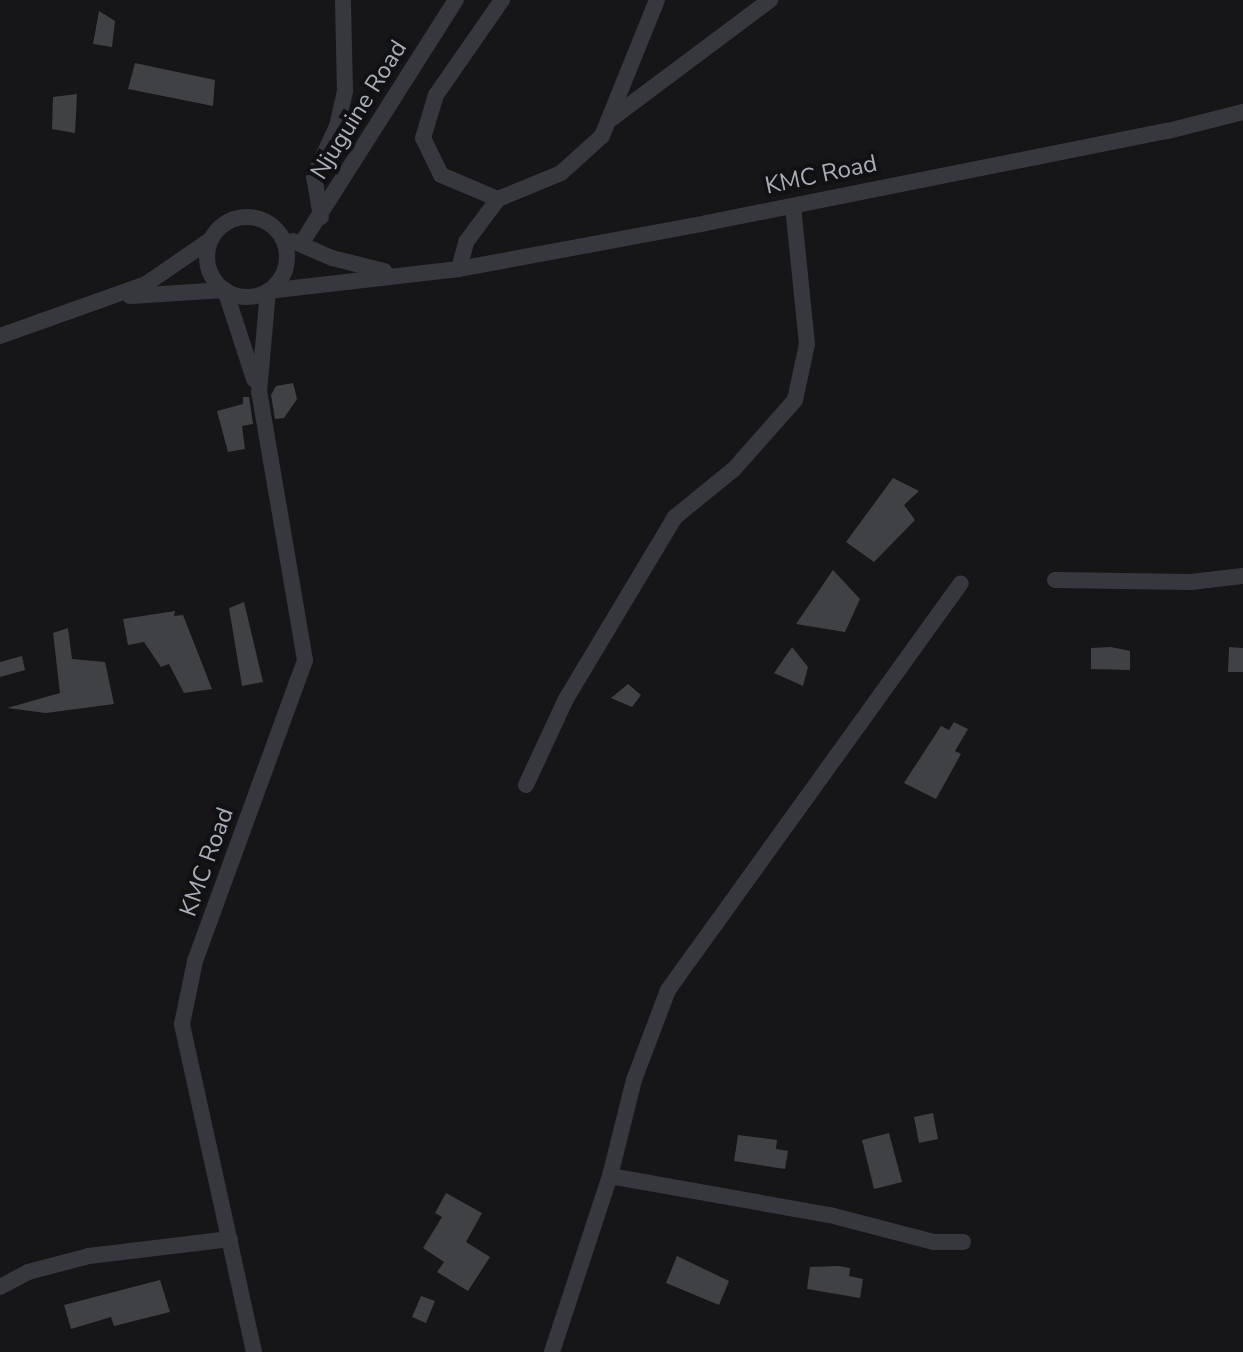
<!DOCTYPE html>
<style>
body{margin:0}
#map{position:relative;width:1243px;height:1352px;overflow:hidden;background:#161618;font-family:"Nunito Sans",sans-serif}
div>[style]{position:absolute}
.building>*{inset:0;background:#404145}
.street>*{height:16px;margin:-8px;padding:0 8px;transform-origin:8px;border-radius:8px;background:#37383d}
.street>.ring{margin:-8px;padding:0;box-sizing:content-box;background:none;border:16px solid #37383d;border-radius:50%}
span{translate:-50% -50%;white-space:nowrap;text-align:center;line-height:1.15;-webkit-text-stroke:8px #111113;paint-order:stroke}
.street-label{font-size:24px;color:#a8adb8}
</style>
<div id="map">
<div class="building">
<div style="clip-path:polygon(99px 11px,115px 21px,112px 47px,93px 44px)"></div>
<div style="clip-path:polygon(135px 63px,215px 80px,213px 106px,128px 89px)"></div>
<div style="clip-path:polygon(77px 94px,75px 133px,52px 129px,53px 97px)"></div>
<div style="clip-path:polygon(293px 383px,297px 399px,284px 418px,275px 419px,271px 395px,276px 386px)"></div>
<div style="clip-path:polygon(243px 397px,249px 397px,253px 424px,242px 426px,245px 449px,228px 452px,217px 411px,243px 404px)"></div>
<div style="clip-path:polygon(893px 478px,919px 491px,904px 505px,915px 520px,874px 562px,846px 542px)"></div>
<div style="clip-path:polygon(833px 570px,860px 599px,845px 632px,796px 624px)"></div>
<div style="clip-path:polygon(244px 602px,263px 682px,242px 686px,229px 608px)"></div>
<div style="clip-path:polygon(175px 611px,174px 616px,183px 615px,212px 689px,184px 693px,169px 664px,161px 667px,144px 642px,128px 645px,123px 619px)"></div>
<div style="clip-path:polygon(68px 628px,72px 659px,105px 662px,114px 704px,46px 713px,7px 708px,60px 693px,53px 633px)"></div>
<div style="clip-path:polygon(792px 647px,808px 667px,803px 686px,774px 673px)"></div>
<div style="clip-path:polygon(1111px 647px,1130px 651px,1130px 670px,1091px 669px,1091px 648px)"></div>
<div style="clip-path:polygon(1229px 647px,1243px 648px,1243px 672px,1228px 672px)"></div>
<div style="clip-path:polygon(22px 656px,25px 670px,0 677px,0 662px)"></div>
<div style="clip-path:polygon(628px 684px,641px 695px,632px 707px,611px 698px)"></div>
<div style="clip-path:polygon(954px 722px,968px 729px,955px 751px,961px 754px,936px 799px,904px 783px,941px 726px,949px 730px)"></div>
<div style="clip-path:polygon(933px 1113px,938px 1139px,919px 1143px,914px 1117px)"></div>
<div style="clip-path:polygon(889px 1133px,902px 1182px,874px 1189px,862px 1140px)"></div>
<div style="clip-path:polygon(738px 1135px,777px 1140px,776px 1149px,788px 1151px,785px 1169px,734px 1161px)"></div>
<div style="clip-path:polygon(446px 1193px,482px 1213px,466px 1242px,490px 1257px,468px 1291px,437px 1272px,444px 1262px,423px 1248px,442px 1217px,435px 1213px)"></div>
<div style="clip-path:polygon(677px 1256px,729px 1281px,719px 1305px,666px 1283px)"></div>
<div style="clip-path:polygon(838px 1266px,850px 1268px,849px 1276px,863px 1279px,860px 1298px,807px 1289px,810px 1267px)"></div>
<div style="clip-path:polygon(160px 1280px,170px 1312px,114px 1326px,111px 1317px,71px 1329px,64px 1305px)"></div>
<div style="clip-path:polygon(421px 1296px,435px 1301px,426px 1323px,412px 1317px)"></div>
</div>
<div class="street">
<div style="left:611px;top:119px;width:199px;rotate:-36.8deg"></div>
<div style="left:498px;top:199px;width:68px;rotate:-22.4deg"></div>
<div style="left:561px;top:173px;width:55px;rotate:-42.1deg"></div>
<div style="left:602px;top:136px;width:147px;rotate:-68deg"></div>
<div class="ring" style="left:207px;top:217px;width:64px;height:64px"></div>
<div style="left:321px;top:217px;width:42px;rotate:-99.7deg"></div>
<div style="left:314px;top:176px;width:55px;rotate:-65.3deg"></div>
<div style="left:337px;top:126px;width:36px;rotate:-77deg"></div>
<div style="left:345px;top:91px;width:91px;rotate:-91.3deg"></div>
<div style="left:293px;top:241px;width:43px;rotate:23.6deg"></div>
<div style="left:332px;top:258px;width:54px;rotate:14deg"></div>
<div style="left:301px;top:244px;width:289px;rotate:-57.6deg"></div>
<div style="left:459px;top:269px;width:28px;rotate:-75deg"></div>
<div style="left:466px;top:242px;width:54px;rotate:-53.3deg"></div>
<div style="left:498px;top:199px;width:62px;rotate:-157.2deg"></div>
<div style="left:441px;top:175px;width:41px;rotate:-115.9deg"></div>
<div style="left:423px;top:138px;width:45px;rotate:-73.2deg"></div>
<div style="left:436px;top:95px;width:116px;rotate:-55.2deg"></div>
<div style="left:130px;top:296px;width:95px;rotate:-3.6deg"></div>
<div style="left:225px;top:290px;width:94px;rotate:72deg"></div>
<div style="left:0;top:336px;width:155px;rotate:-19.6deg"></div>
<div style="left:146px;top:284px;width:78px;rotate:-34.5deg"></div>
<div style="left:1055px;top:580px;width:136px;rotate:0.8deg"></div>
<div style="left:1191px;top:582px;width:52px;rotate:-6.6deg"></div>
<div style="left:526px;top:785px;width:95px;rotate:-65.1deg"></div>
<div style="left:566px;top:699px;width:212px;rotate:-59.1deg"></div>
<div style="left:675px;top:517px;width:76px;rotate:-39.1deg"></div>
<div style="left:734px;top:469px;width:92px;rotate:-48.5deg"></div>
<div style="left:795px;top:400px;width:57px;rotate:-77.9deg"></div>
<div style="left:807px;top:344px;width:138px;rotate:-95.8deg"></div>
<div style="left:610px;top:1176px;width:223px;rotate:10.1deg"></div>
<div style="left:830px;top:1215px;width:107px;rotate:14.6deg"></div>
<div style="left:934px;top:1242px;width:29px"></div>
<div style="left:0;top:1287px;width:32px;rotate:-28deg"></div>
<div style="left:28px;top:1272px;width:63px;rotate:-14.7deg"></div>
<div style="left:89px;top:1256px;width:142px;rotate:-6.9deg"></div>
<div style="left:254px;top:1352px;width:336px;rotate:-102.4deg"></div>
<div style="left:182px;top:1024px;width:64px;rotate:-78.3deg"></div>
<div style="left:195px;top:961px;width:320px;rotate:-69.9deg"></div>
<div style="left:305px;top:660px;width:272px;rotate:-99.7deg"></div>
<div style="left:259px;top:392px;width:101px;rotate:-84.9deg"></div>
<div style="left:268px;top:291px;width:192px;rotate:-6.6deg"></div>
<div style="left:459px;top:269px;width:251px;rotate:-10.5deg"></div>
<div style="left:706px;top:223px;width:471px;rotate:-11.3deg"></div>
<div style="left:1168px;top:131px;width:77px;rotate:-14.2deg"></div>
<div style="left:552px;top:1352px;width:185px;rotate:-71.8deg"></div>
<div style="left:610px;top:1176px;width:99px;rotate:-76deg"></div>
<div style="left:634px;top:1080px;width:96px;rotate:-69.3deg"></div>
<div style="left:668px;top:990px;width:501px;rotate:-54.25deg"></div>
</div>
<div class="street-label">
<span style="left:359px;top:110px;rotate:-58deg">Njuguine Road</span>
<span style="left:821px;top:175px;rotate:-12deg">KMC Road</span>
<span style="left:207px;top:862px;rotate:-70deg">KMC Road</span>
</div>
</div>
